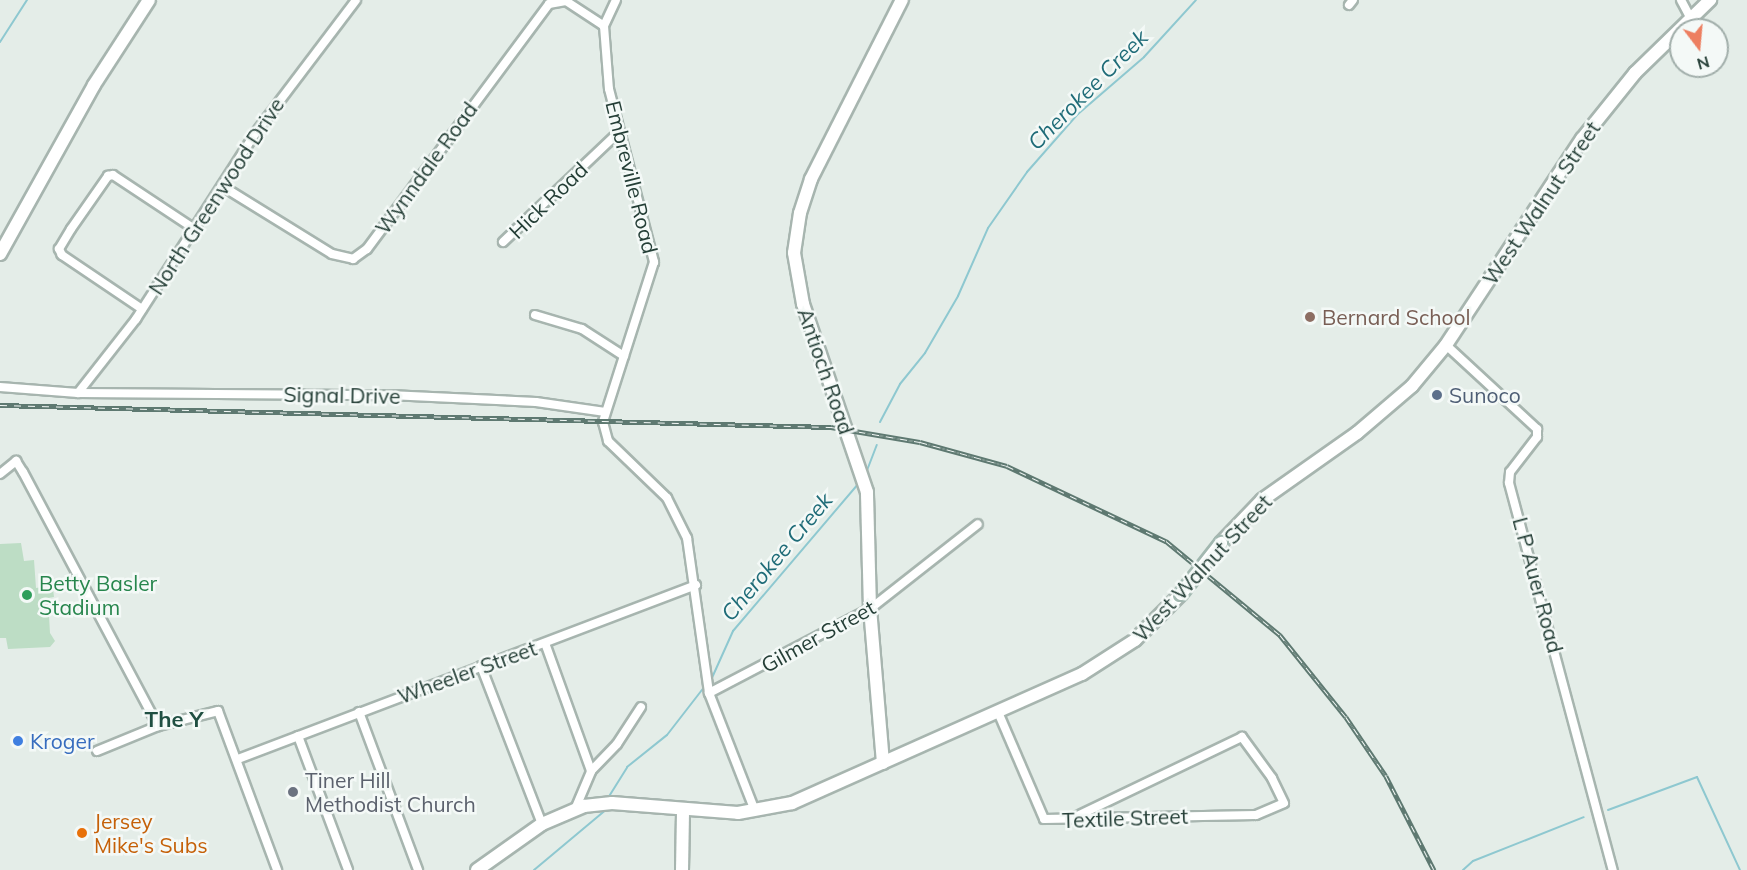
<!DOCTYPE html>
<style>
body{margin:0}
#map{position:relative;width:1747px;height:870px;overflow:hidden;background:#e4ede8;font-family:Mulish,sans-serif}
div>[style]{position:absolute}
.green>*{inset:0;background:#bdddc5}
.stream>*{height:2px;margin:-1px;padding:0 1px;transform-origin:1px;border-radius:1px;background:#8ec8d0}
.roads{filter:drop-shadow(2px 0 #a7b5af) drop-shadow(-2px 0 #a7b5af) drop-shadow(0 2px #a7b5af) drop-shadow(0 -2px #a7b5af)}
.street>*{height:8px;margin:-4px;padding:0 4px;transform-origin:4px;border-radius:4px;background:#fff}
.secondary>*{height:12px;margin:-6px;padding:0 6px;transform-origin:6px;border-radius:6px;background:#fff}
.rail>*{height:4.5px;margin-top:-2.25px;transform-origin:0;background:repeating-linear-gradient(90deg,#f4f9f7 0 7px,#5e7971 0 14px);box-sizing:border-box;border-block:2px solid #5e7971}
.bridges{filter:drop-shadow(2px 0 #a2b8b0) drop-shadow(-2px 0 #a2b8b0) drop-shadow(0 2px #a2b8b0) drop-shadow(0 -2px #a2b8b0)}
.secondary-bridge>*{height:12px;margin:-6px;padding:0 6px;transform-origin:6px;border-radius:6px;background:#fff}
.dots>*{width:16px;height:16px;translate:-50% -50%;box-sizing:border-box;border:3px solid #f4f9f7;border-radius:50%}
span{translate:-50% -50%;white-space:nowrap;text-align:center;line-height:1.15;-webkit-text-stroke:5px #f4f9f7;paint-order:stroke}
.street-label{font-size:21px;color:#243e36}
.education-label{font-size:21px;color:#785e54}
.left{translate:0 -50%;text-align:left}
.service-label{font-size:21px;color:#4e5e75}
.leisure-label{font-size:21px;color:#27864d}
.shop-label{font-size:21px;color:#366cbe}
.worship-label{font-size:21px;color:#5b616d}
.food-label{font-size:21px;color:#c56008}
.water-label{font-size:22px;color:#1f6c78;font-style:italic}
.neighbourhood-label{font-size:22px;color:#204f42;font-weight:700}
.north{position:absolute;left:1669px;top:18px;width:60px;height:60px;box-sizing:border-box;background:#f4f9f7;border:2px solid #a1aeaa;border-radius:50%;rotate:164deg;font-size:16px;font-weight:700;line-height:24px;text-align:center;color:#243e36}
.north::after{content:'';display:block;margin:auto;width:21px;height:27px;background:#ed7f61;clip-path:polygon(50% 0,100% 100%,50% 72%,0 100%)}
</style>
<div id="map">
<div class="green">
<div style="clip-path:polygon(21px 543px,24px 561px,34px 560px,36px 588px,42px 587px,42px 592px,53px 589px,54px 597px,48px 598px,50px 633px,55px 641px,50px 647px,8px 649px,6px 638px,0 638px,0 544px)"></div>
</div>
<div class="stream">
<div style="left:0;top:42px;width:50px;rotate:-57.3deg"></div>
<div style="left:880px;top:422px;width:43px;rotate:-62.2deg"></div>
<div style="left:900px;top:384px;width:40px;rotate:-51deg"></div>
<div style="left:925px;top:353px;width:66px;rotate:-59.9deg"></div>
<div style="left:958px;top:296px;width:74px;rotate:-66.2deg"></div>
<div style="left:988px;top:228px;width:68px;rotate:-55.1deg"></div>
<div style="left:1027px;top:172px;width:77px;rotate:-48.7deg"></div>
<div style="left:1078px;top:114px;width:87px;rotate:-40.8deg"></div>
<div style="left:1144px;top:57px;width:77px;rotate:-47.6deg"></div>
<div style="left:866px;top:473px;width:30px;rotate:-69deg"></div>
<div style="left:711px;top:680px;width:54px;rotate:-65.8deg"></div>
<div style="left:733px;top:631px;width:196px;rotate:-49.6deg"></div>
<div style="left:608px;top:798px;width:36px;rotate:-58deg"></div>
<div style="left:627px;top:767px;width:51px;rotate:-38.7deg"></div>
<div style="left:667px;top:735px;width:62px;rotate:-52.2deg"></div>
<div style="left:1608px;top:810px;width:95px;rotate:-20.3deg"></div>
<div style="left:1697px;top:777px;width:102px;rotate:65.2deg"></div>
<div style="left:534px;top:870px;width:95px;rotate:-39.9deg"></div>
<div style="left:1463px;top:870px;width:13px;rotate:-42deg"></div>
<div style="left:1473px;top:861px;width:119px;rotate:-21.6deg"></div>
</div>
<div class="roads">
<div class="street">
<div style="left:616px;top:0;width:29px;rotate:115deg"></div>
<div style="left:604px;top:26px;width:63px;rotate:85.5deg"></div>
<div style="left:609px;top:89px;width:179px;rotate:75.4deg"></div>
<div style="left:654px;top:262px;width:168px;rotate:107.7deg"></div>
<div style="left:603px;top:422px;width:20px;rotate:75deg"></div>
<div style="left:608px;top:441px;width:82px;rotate:44deg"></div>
<div style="left:667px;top:498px;width:45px;rotate:63.4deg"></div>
<div style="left:687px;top:538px;width:157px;rotate:81.9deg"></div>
<div style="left:709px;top:693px;width:127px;rotate:68.7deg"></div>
<div style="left:1681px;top:0;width:19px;rotate:62deg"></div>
<div style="left:1349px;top:5px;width:6px;rotate:-51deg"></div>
<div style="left:222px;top:186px;width:129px;rotate:31.7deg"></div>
<div style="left:332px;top:254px;width:22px;rotate:13deg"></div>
<div style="left:353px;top:259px;width:17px;rotate:-36deg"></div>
<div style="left:367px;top:249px;width:305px;rotate:-53.4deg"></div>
<div style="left:549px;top:4px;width:17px;rotate:-10deg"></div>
<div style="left:566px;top:1px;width:45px;rotate:33.3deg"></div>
<div style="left:503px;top:242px;width:160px;rotate:-43.5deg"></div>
<div style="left:142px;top:309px;width:97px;rotate:-146deg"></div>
<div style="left:62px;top:255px;width:7px;rotate:-117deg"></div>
<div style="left:59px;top:249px;width:23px;rotate:-59deg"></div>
<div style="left:71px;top:229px;width:65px;rotate:-55.1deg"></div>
<div style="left:108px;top:176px;width:5px;rotate:-11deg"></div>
<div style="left:113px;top:175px;width:96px;rotate:33.5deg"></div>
<div style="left:535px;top:315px;width:49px;rotate:16.6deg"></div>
<div style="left:582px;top:329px;width:50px;rotate:32.7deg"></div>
<div style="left:1446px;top:345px;width:124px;rotate:42.7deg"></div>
<div style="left:1537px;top:429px;width:8px;rotate:90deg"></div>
<div style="left:1537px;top:437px;width:44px;rotate:127.6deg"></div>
<div style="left:1510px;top:472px;width:11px;rotate:95deg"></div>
<div style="left:1509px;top:483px;width:401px;rotate:75deg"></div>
<div style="left:0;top:387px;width:78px;rotate:4.4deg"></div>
<div style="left:78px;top:393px;width:311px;rotate:0.4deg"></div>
<div style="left:389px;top:395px;width:147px;rotate:2.7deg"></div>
<div style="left:536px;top:402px;width:70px;rotate:8.2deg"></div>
<div style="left:78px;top:393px;width:94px;rotate:-51.9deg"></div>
<div style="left:136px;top:319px;width:219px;rotate:-57.3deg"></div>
<div style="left:254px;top:135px;width:169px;rotate:-52.9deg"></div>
<div style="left:0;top:474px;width:21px;rotate:-39deg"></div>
<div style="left:16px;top:461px;width:13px;rotate:58deg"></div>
<div style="left:23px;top:472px;width:288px;rotate:62deg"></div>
<div style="left:545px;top:643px;width:136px;rotate:70.2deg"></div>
<div style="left:481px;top:666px;width:169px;rotate:68.9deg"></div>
<div style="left:709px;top:693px;width:182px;rotate:-27.6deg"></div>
<div style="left:870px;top:609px;width:137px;rotate:-38.2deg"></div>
<div style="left:359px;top:712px;width:169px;rotate:69.5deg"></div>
<div style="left:998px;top:712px;width:116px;rotate:66.7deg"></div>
<div style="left:1044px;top:819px;width:212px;rotate:-1.1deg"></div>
<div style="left:1256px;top:815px;width:30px;rotate:-23deg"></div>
<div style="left:1284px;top:803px;width:28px;rotate:-116deg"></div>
<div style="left:1272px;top:778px;width:51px;rotate:-126.2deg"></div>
<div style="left:1242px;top:737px;width:187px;rotate:154.4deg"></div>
<div style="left:298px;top:736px;width:143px;rotate:69.5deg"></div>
<div style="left:97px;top:751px;width:66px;rotate:-22.3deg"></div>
<div style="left:158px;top:726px;width:62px;rotate:-14deg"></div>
<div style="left:218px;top:711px;width:170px;rotate:69.6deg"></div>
<div style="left:238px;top:759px;width:490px;rotate:-20.8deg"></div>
<div style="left:576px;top:807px;width:39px;rotate:-67deg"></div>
<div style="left:591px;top:771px;width:37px;rotate:-46deg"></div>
<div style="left:617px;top:744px;width:44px;rotate:-57deg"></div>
</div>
<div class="secondary">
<div style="left:0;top:254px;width:193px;rotate:-60.9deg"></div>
<div style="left:94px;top:85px;width:101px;rotate:-57.1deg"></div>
<div style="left:1221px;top:543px;width:59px;rotate:-46.4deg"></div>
<div style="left:1262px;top:500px;width:116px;rotate:-35.2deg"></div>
<div style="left:1357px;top:433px;width:72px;rotate:-40.5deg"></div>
<div style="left:1412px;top:386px;width:53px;rotate:-50.3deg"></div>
<div style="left:1446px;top:345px;width:247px;rotate:-56.6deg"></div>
<div style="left:1582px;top:139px;width:85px;rotate:-51.2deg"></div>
<div style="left:1635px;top:73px;width:105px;rotate:-44.2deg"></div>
<div style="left:883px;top:763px;width:155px;rotate:-94.8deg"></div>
<div style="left:870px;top:609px;width:117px;rotate:-91.5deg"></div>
<div style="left:867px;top:492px;width:199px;rotate:-108.8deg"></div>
<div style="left:803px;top:304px;width:52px;rotate:-100deg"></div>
<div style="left:794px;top:253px;width:40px;rotate:-81.5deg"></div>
<div style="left:800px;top:213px;width:36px;rotate:-72deg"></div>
<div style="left:811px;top:179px;width:201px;rotate:-63.1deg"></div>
<div style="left:477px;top:870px;width:80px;rotate:-35.3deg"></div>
<div style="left:542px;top:824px;width:46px;rotate:-23.2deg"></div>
<div style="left:584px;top:806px;width:28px;rotate:-6deg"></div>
<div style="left:612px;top:803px;width:126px;rotate:4.5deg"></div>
<div style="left:738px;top:813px;width:55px;rotate:-10.5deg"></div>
<div style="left:792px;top:803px;width:317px;rotate:-24deg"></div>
<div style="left:1082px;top:674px;width:63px;rotate:-32.7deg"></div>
<div style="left:1135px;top:640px;width:65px;rotate:-45deg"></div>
<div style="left:682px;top:870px;width:60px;rotate:-89deg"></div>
</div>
</div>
<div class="rail">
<div style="left:0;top:405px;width:831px;rotate:1.52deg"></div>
<div style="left:831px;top:427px;width:90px;rotate:9.6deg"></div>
<div style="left:920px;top:442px;width:90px;rotate:15.4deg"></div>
<div style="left:1007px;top:466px;width:176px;rotate:25.3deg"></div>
<div style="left:1166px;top:541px;width:148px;rotate:39.5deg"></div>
<div style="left:1280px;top:635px;width:105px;rotate:51.2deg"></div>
<div style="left:1346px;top:717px;width:71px;rotate:55.9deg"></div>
<div style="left:1386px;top:776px;width:106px;rotate:62.9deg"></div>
</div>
<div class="bridges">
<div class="secondary-bridge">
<div style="left:1181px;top:594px;width:65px;rotate:-51.9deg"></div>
</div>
</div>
<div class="dots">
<div style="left:1310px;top:317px;background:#8d6e63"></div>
<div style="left:1437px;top:395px;background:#5c6f8a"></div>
<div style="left:27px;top:595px;background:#2e9e5b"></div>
<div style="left:18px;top:741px;background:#3f7fe0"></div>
<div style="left:293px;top:792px;background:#6b7280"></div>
<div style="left:82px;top:833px;background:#e8710a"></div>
</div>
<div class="street-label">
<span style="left:426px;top:168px;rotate:-54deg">Wynndale Road</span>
<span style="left:632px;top:177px;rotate:76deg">Embreville Road</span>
<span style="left:216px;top:196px;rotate:-57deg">North Greenwood Drive</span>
<span style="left:548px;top:200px;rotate:-44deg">Hick Road</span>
<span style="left:1541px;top:203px;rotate:-56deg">West Walnut Street</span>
<span style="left:826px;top:371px;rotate:71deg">Antioch Road</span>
<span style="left:342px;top:395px;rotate:1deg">Signal Drive</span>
<span style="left:1202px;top:568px;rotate:-47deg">West Walnut Street</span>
<span style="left:1538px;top:585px;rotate:75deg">L P Auer Road</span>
<span style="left:818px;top:636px;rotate:-29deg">Gilmer Street</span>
<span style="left:467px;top:672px;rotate:-20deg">Wheeler Street</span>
<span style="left:1125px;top:818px;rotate:-2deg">Textile Street</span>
</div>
<div class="education-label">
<span class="left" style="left:1322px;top:317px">Bernard School</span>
</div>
<div class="service-label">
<span class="left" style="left:1449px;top:395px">Sunoco</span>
</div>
<div class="leisure-label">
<span class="left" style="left:39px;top:595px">Betty Basler<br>Stadium</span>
</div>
<div class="shop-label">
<span class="left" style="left:30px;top:741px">Kroger</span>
</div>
<div class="worship-label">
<span class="left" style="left:305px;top:792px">Tiner Hill<br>Methodist Church</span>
</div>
<div class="food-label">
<span class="left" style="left:94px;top:833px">Jersey<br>Mike's Subs</span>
</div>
<div class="water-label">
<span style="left:1088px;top:90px;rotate:-45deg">Cherokee Creek</span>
<span style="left:777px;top:557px;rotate:-50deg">Cherokee Creek</span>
</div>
<div class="neighbourhood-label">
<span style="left:174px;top:720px">The Y</span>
</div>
<div class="north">N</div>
</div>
